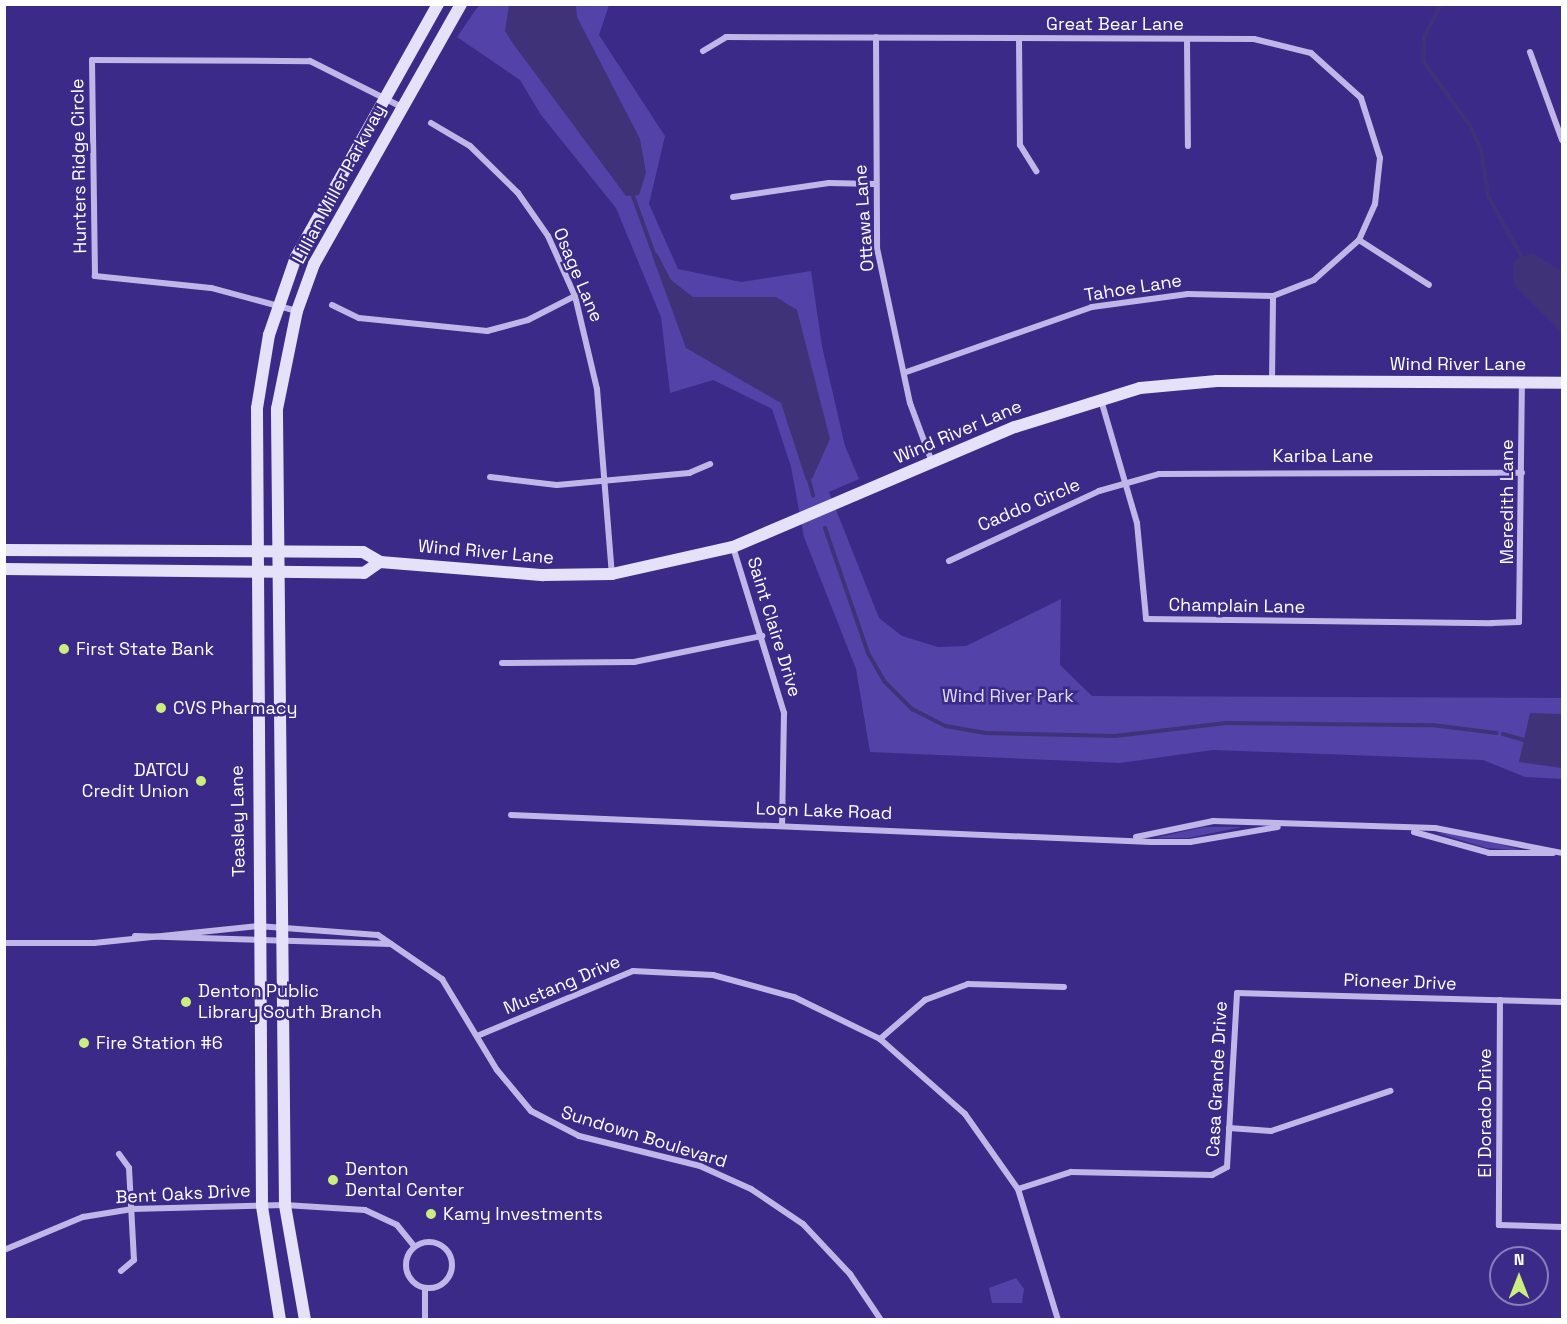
<!DOCTYPE html>
<style>
body{margin:0}
#map{position:relative;width:1567px;height:1324px;overflow:hidden;background:#3b2a88;font-family:"Space Grotesk",sans-serif}
div>[style]{position:absolute}
.green>*{inset:0;background:#5342a7}
.water>*{inset:0;background:#403279}
.stream>*{height:4px;margin:-2px;padding:0 2px;transform-origin:2px;border-radius:2px;background:#403279}
.street>*{height:6px;margin:-3px;padding:0 3px;transform-origin:3px;border-radius:3px;background:#c0b7e8}
.street>.ring{margin:-3px;padding:0;box-sizing:content-box;background:none;border:6px solid #c0b7e8;border-radius:50%}
.secondary>*{height:12px;margin:-6px;padding:0 6px;transform-origin:6px;border-radius:6px;background:#e5e1f8}
.dots>*{width:16px;height:16px;translate:-50% -50%;box-sizing:border-box;border:3px solid #3b2a88;border-radius:50%}
span{translate:-50% -50%;white-space:nowrap;text-align:center;line-height:1.15;-webkit-text-stroke:5px #3b2a88;paint-order:stroke}
.street-label{font-size:18px;color:#fff}
.poi-label{font-size:18px;color:#fff}
.left{translate:0 -50%;text-align:left}
.right{translate:-100% -50%;text-align:right}
.park-label{font-size:18px;color:#e0dbf7}
.frame{position:absolute;inset:0;border:6px solid #fff;pointer-events:none}
.north{position:absolute;left:1489px;top:1246px;width:60px;height:60px;box-sizing:border-box;background:#3b2a88;border:2px solid #897fb8;border-radius:50%;rotate:0deg;font-size:16px;font-weight:700;line-height:24px;text-align:center;color:#fff}
.north::after{content:'';display:block;margin:auto;width:21px;height:27px;background:#caef7f;clip-path:polygon(50% 0,100% 100%,50% 72%,0 100%)}
</style>
<div id="map">
<div class="green">
<div style="clip-path:polygon(479px 5px,609px 5px,599px 35px,665px 136px,649px 204px,678px 269px,741px 282px,811px 271px,822px 346px,845px 446px,859px 479px,829px 492px,879px 618px,902px 636px,938px 647px,966px 646px,1061px 599px,1060px 665px,1092px 696px,1562px 698px,1562px 779px,1525px 777px,1483px 760px,1213px 750px,1120px 763px,870px 752px,856px 669px,804px 537px,791px 467px,772px 409px,713px 380px,670px 393px,661px 317px,616px 208px,541px 115px,520px 80px,457px 37px)"></div>
<div style="clip-path:polygon(1203px 827px,1242px 827px,1188px 838px,1155px 838px)"></div>
<div style="clip-path:polygon(1437px 833px,1463px 834px,1525px 851px,1487px 848px)"></div>
<div style="clip-path:polygon(1016px 1278px,1024px 1289px,1022px 1303px,992px 1303px,989px 1288px)"></div>
</div>
<div class="water">
<div style="clip-path:polygon(509px 5px,576px 5px,577px 17px,640px 139px,646px 173px,639px 195px,626px 196px,514px 45px,505px 31px)"></div>
<div style="clip-path:polygon(657px 253px,671px 280px,693px 297px,776px 297px,797px 310px,830px 439px,812px 479px,806px 480px,781px 403px,686px 348px,652px 255px)"></div>
<div style="clip-path:polygon(1532px 253px,1562px 271px,1562px 333px,1514px 285px,1513px 261px)"></div>
<div style="clip-path:polygon(1530px 713px,1562px 714px,1562px 768px,1519px 762px)"></div>
</div>
<div class="stream">
<div style="left:1441px;top:4px;width:38px;rotate:117deg"></div>
<div style="left:1424px;top:38px;width:23px;rotate:92deg"></div>
<div style="left:1423px;top:61px;width:82px;rotate:54deg"></div>
<div style="left:1471px;top:127px;width:25px;rotate:67deg"></div>
<div style="left:1481px;top:150px;width:47px;rotate:81.3deg"></div>
<div style="left:1488px;top:196px;width:70px;rotate:60.9deg"></div>
<div style="left:633px;top:196px;width:62px;rotate:70.1deg"></div>
<div style="left:809px;top:480px;width:16px;rotate:75deg"></div>
<div style="left:825px;top:528px;width:132px;rotate:71deg"></div>
<div style="left:868px;top:653px;width:32px;rotate:60deg"></div>
<div style="left:884px;top:681px;width:40px;rotate:45deg"></div>
<div style="left:912px;top:709px;width:38px;rotate:27deg"></div>
<div style="left:946px;top:726px;width:40px;rotate:10deg"></div>
<div style="left:985px;top:733px;width:130px;rotate:1.3deg"></div>
<div style="left:1115px;top:736px;width:112px;rotate:-6.7deg"></div>
<div style="left:1226px;top:723px;width:206px;rotate:0.6deg"></div>
<div style="left:1432px;top:725px;width:65px;rotate:7deg"></div>
<div style="left:1503px;top:734px;width:26px;rotate:16deg"></div>
<div style="left:4px;top:1029px;width:36px;rotate:87deg"></div>
</div>
<div class="street">
<div style="left:876px;top:37px;width:211px;rotate:89.7deg"></div>
<div style="left:877px;top:248px;width:158px;rotate:78deg"></div>
<div style="left:910px;top:403px;width:63px;rotate:69.6deg"></div>
<div style="left:1019px;top:38px;width:107px;rotate:89.5deg"></div>
<div style="left:1020px;top:145px;width:31px;rotate:58deg"></div>
<div style="left:1187px;top:40px;width:106px;rotate:89.5deg"></div>
<div style="left:703px;top:51px;width:27px;rotate:-31deg"></div>
<div style="left:726px;top:37px;width:528px;rotate:0.22deg"></div>
<div style="left:1254px;top:39px;width:59px;rotate:13.8deg"></div>
<div style="left:1311px;top:53px;width:67px;rotate:42deg"></div>
<div style="left:1361px;top:98px;width:63px;rotate:72.4deg"></div>
<div style="left:1380px;top:158px;width:46px;rotate:96.2deg"></div>
<div style="left:1375px;top:204px;width:39px;rotate:114deg"></div>
<div style="left:1359px;top:240px;width:60px;rotate:138.4deg"></div>
<div style="left:1314px;top:280px;width:44px;rotate:158.7deg"></div>
<div style="left:1273px;top:296px;width:85px;rotate:-178.7deg"></div>
<div style="left:1188px;top:294px;width:97px;rotate:172.3deg"></div>
<div style="left:1092px;top:307px;width:199px;rotate:160.7deg"></div>
<div style="left:1530px;top:52px;width:94px;rotate:70deg"></div>
<div style="left:431px;top:123px;width:45px;rotate:30.5deg"></div>
<div style="left:470px;top:146px;width:67px;rotate:44.4deg"></div>
<div style="left:518px;top:193px;width:52px;rotate:55.1deg"></div>
<div style="left:548px;top:236px;width:66px;rotate:65.8deg"></div>
<div style="left:575px;top:296px;width:96px;rotate:76.7deg"></div>
<div style="left:597px;top:389px;width:186px;rotate:85.4deg"></div>
<div style="left:733px;top:197px;width:97px;rotate:-8.3deg"></div>
<div style="left:829px;top:183px;width:45px;rotate:1.3deg"></div>
<div style="left:1359px;top:240px;width:83px;rotate:32.7deg"></div>
<div style="left:332px;top:305px;width:30px;rotate:26deg"></div>
<div style="left:359px;top:318px;width:129px;rotate:5.8deg"></div>
<div style="left:487px;top:331px;width:42px;rotate:-15deg"></div>
<div style="left:528px;top:320px;width:53px;rotate:-27.1deg"></div>
<div style="left:297px;top:311px;width:89px;rotate:-165deg"></div>
<div style="left:211px;top:288px;width:117px;rotate:-174.1deg"></div>
<div style="left:95px;top:276px;width:216px;rotate:-90.8deg"></div>
<div style="left:92px;top:60px;width:218px;rotate:0.3deg"></div>
<div style="left:310px;top:61px;width:101px;rotate:26.6deg"></div>
<div style="left:1272px;top:381px;width:85px;rotate:-89.3deg"></div>
<div style="left:1101px;top:400px;width:128px;rotate:73.7deg"></div>
<div style="left:1137px;top:523px;width:96px;rotate:84.6deg"></div>
<div style="left:1146px;top:619px;width:346px;rotate:0.7deg"></div>
<div style="left:1492px;top:623px;width:27px;rotate:-2deg"></div>
<div style="left:1519px;top:622px;width:239px;rotate:-89.3deg"></div>
<div style="left:490px;top:477px;width:67px;rotate:6.8deg"></div>
<div style="left:557px;top:485px;width:133px;rotate:-5.2deg"></div>
<div style="left:689px;top:473px;width:23px;rotate:-23deg"></div>
<div style="left:733px;top:547px;width:174px;rotate:72.9deg"></div>
<div style="left:784px;top:713px;width:112px;rotate:91deg"></div>
<div style="left:949px;top:561px;width:166px;rotate:-25deg"></div>
<div style="left:1099px;top:491px;width:62px;rotate:-15.8deg"></div>
<div style="left:1159px;top:474px;width:363px;rotate:-0.2deg"></div>
<div style="left:502px;top:663px;width:132px;rotate:-0.4deg"></div>
<div style="left:634px;top:662px;width:131px;rotate:-11.5deg"></div>
<div style="left:511px;top:815px;width:641px;rotate:2.42deg"></div>
<div style="left:1151px;top:842px;width:39px"></div>
<div style="left:1190px;top:842px;width:89px;rotate:-9.7deg"></div>
<div style="left:1414px;top:832px;width:78px;rotate:15.6deg"></div>
<div style="left:1489px;top:853px;width:64px"></div>
<div style="left:1136px;top:837px;width:79px;rotate:-11.7deg"></div>
<div style="left:1213px;top:821px;width:222px;rotate:1.8deg"></div>
<div style="left:1435px;top:828px;width:129px;rotate:11.1deg"></div>
<div style="left:135px;top:936px;width:256px;rotate:1.8deg"></div>
<div style="left:4px;top:943px;width:90px"></div>
<div style="left:94px;top:943px;width:165px;rotate:-5.9deg"></div>
<div style="left:258px;top:926px;width:120px;rotate:4.3deg"></div>
<div style="left:378px;top:935px;width:78px;rotate:34.5deg"></div>
<div style="left:442px;top:979px;width:106px;rotate:58.9deg"></div>
<div style="left:497px;top:1070px;width:53px;rotate:50.3deg"></div>
<div style="left:531px;top:1111px;width:54px;rotate:27.5deg"></div>
<div style="left:579px;top:1136px;width:125px;rotate:13.9deg"></div>
<div style="left:700px;top:1166px;width:56px;rotate:24.3deg"></div>
<div style="left:751px;top:1189px;width:63px;rotate:33.9deg"></div>
<div style="left:803px;top:1224px;width:69px;rotate:46.8deg"></div>
<div style="left:850px;top:1274px;width:55px;rotate:56deg"></div>
<div style="left:1500px;top:1000px;width:225px;rotate:90.3deg"></div>
<div style="left:1499px;top:1225px;width:63px;rotate:1.8deg"></div>
<div style="left:477px;top:1036px;width:169px;rotate:-22.6deg"></div>
<div style="left:633px;top:971px;width:80px;rotate:2.9deg"></div>
<div style="left:713px;top:975px;width:84px;rotate:15.2deg"></div>
<div style="left:794px;top:997px;width:96px;rotate:26deg"></div>
<div style="left:880px;top:1039px;width:113px;rotate:41.4deg"></div>
<div style="left:965px;top:1114px;width:92px;rotate:54.8deg"></div>
<div style="left:1018px;top:1189px;width:137px;rotate:73deg"></div>
<div style="left:880px;top:1039px;width:60px;rotate:-40.9deg"></div>
<div style="left:925px;top:1000px;width:46px;rotate:-20.4deg"></div>
<div style="left:968px;top:984px;width:96px;rotate:1.8deg"></div>
<div style="left:1229px;top:1128px;width:42px;rotate:4.1deg"></div>
<div style="left:1271px;top:1131px;width:126px;rotate:-18.6deg"></div>
<div style="left:119px;top:1154px;width:17px;rotate:54deg"></div>
<div style="left:129px;top:1168px;width:92px;rotate:86.9deg"></div>
<div style="left:134px;top:1260px;width:17px;rotate:140deg"></div>
<div style="left:1018px;top:1189px;width:56px;rotate:-17.8deg"></div>
<div style="left:1071px;top:1172px;width:141px;rotate:1.2deg"></div>
<div style="left:1212px;top:1175px;width:17px;rotate:-28deg"></div>
<div style="left:1227px;top:1167px;width:174px;rotate:-86.7deg"></div>
<div style="left:1237px;top:993px;width:325px;rotate:1.6deg"></div>
<div class="ring" style="left:406px;top:1242px;width:40px;height:40px"></div>
<div style="left:4px;top:1250px;width:86px;rotate:-22.7deg"></div>
<div style="left:83px;top:1217px;width:50px;rotate:-9.3deg"></div>
<div style="left:132px;top:1209px;width:153px;rotate:-1.5deg"></div>
<div style="left:285px;top:1205px;width:80px;rotate:3.6deg"></div>
<div style="left:365px;top:1210px;width:35px;rotate:25deg"></div>
<div style="left:397px;top:1225px;width:27px;rotate:51deg"></div>
<div style="left:425px;top:1288px;width:32px;rotate:90deg"></div>
</div>
<div class="secondary">
<div style="left:4px;top:550px;width:359px;rotate:0.3deg"></div>
<div style="left:363px;top:552px;width:20px;rotate:30deg"></div>
<div style="left:380px;top:562px;width:164px;rotate:4.6deg"></div>
<div style="left:543px;top:575px;width:69px;rotate:-0.8deg"></div>
<div style="left:612px;top:574px;width:124px;rotate:-12.6deg"></div>
<div style="left:733px;top:547px;width:306px;rotate:-23.1deg"></div>
<div style="left:1015px;top:427px;width:131px;rotate:-17.3deg"></div>
<div style="left:1140px;top:388px;width:77px;rotate:-5.2deg"></div>
<div style="left:1217px;top:381px;width:345px;rotate:0.3deg"></div>
<div style="left:4px;top:569px;width:360px;rotate:0.6deg"></div>
<div style="left:364px;top:573px;width:19px;rotate:-35deg"></div>
<div style="left:280px;top:1320px;width:115px;rotate:-99deg"></div>
<div style="left:262px;top:1206px;width:798px;rotate:-90.36deg"></div>
<div style="left:257px;top:408px;width:74px;rotate:-80.7deg"></div>
<div style="left:269px;top:335px;width:83px;rotate:-70.9deg"></div>
<div style="left:296px;top:257px;width:290px;rotate:-60.7deg"></div>
<div style="left:305px;top:1320px;width:117px;rotate:-99.9deg"></div>
<div style="left:285px;top:1205px;width:796px;rotate:-90.58deg"></div>
<div style="left:277px;top:409px;width:100px;rotate:-78.5deg"></div>
<div style="left:297px;top:311px;width:50px;rotate:-70.1deg"></div>
<div style="left:314px;top:264px;width:299px;rotate:-60.5deg"></div>
</div>
<div class="dots">
<div style="left:64px;top:649px;background:#caef7f"></div>
<div style="left:161px;top:708px;background:#caef7f"></div>
<div style="left:201px;top:781px;background:#caef7f"></div>
<div style="left:186px;top:1002px;background:#caef7f"></div>
<div style="left:84px;top:1043px;background:#caef7f"></div>
<div style="left:333px;top:1180px;background:#caef7f"></div>
<div style="left:431px;top:1214px;background:#caef7f"></div>
</div>
<div class="street-label">
<span style="left:1115px;top:24px">Great Bear Lane</span>
<span style="left:79px;top:166px;rotate:-91deg">Hunters Ridge Circle</span>
<span style="left:339px;top:184px;rotate:-62deg">Lillian Miller Parkway</span>
<span style="left:864px;top:218px;rotate:-94deg">Ottawa Lane</span>
<span style="left:578px;top:275px;rotate:67deg">Osage Lane</span>
<span style="left:1133px;top:288px;rotate:-9deg">Tahoe Lane</span>
<span style="left:1458px;top:364px">Wind River Lane</span>
<span style="left:958px;top:432px;rotate:-23deg">Wind River Lane</span>
<span style="left:1323px;top:456px">Kariba Lane</span>
<span style="left:1507px;top:502px;rotate:-90deg">Meredith Lane</span>
<span style="left:1029px;top:505px;rotate:-23deg">Caddo Circle</span>
<span style="left:486px;top:552px;rotate:5deg">Wind River Lane</span>
<span style="left:1237px;top:606px;rotate:1deg">Champlain Lane</span>
<span style="left:774px;top:627px;rotate:73deg">Saint Claire Drive</span>
<span style="left:824px;top:811px;rotate:2deg">Loon Lake Road</span>
<span style="left:238px;top:821px;rotate:-91deg">Teasley Lane</span>
<span style="left:1400px;top:982px;rotate:2deg">Pioneer Drive</span>
<span style="left:562px;top:985px;rotate:-23deg">Mustang Drive</span>
<span style="left:1217px;top:1079px;rotate:-87deg">Casa Grande Drive</span>
<span style="left:1485px;top:1113px;rotate:-90deg">El Dorado Drive</span>
<span style="left:644px;top:1137px;rotate:17deg">Sundown Boulevard</span>
<span style="left:183px;top:1194px;rotate:-3deg">Bent Oaks Drive</span>
</div>
<div class="poi-label">
<span class="left" style="left:76px;top:649px">First State Bank</span>
<span class="left" style="left:173px;top:708px">CVS Pharmacy</span>
<span class="right" style="left:189px;top:781px">DATCU<br>Credit Union</span>
<span class="left" style="left:198px;top:1002px">Denton Public<br>Library South Branch</span>
<span class="left" style="left:96px;top:1043px">Fire Station #6</span>
<span class="left" style="left:345px;top:1180px">Denton<br>Dental Center</span>
<span class="left" style="left:443px;top:1214px">Kamy Investments</span>
</div>
<div class="park-label">
<span style="left:1008px;top:696px">Wind River Park</span>
</div>
<div class="frame"></div>
<div class="north">N</div>
</div>
